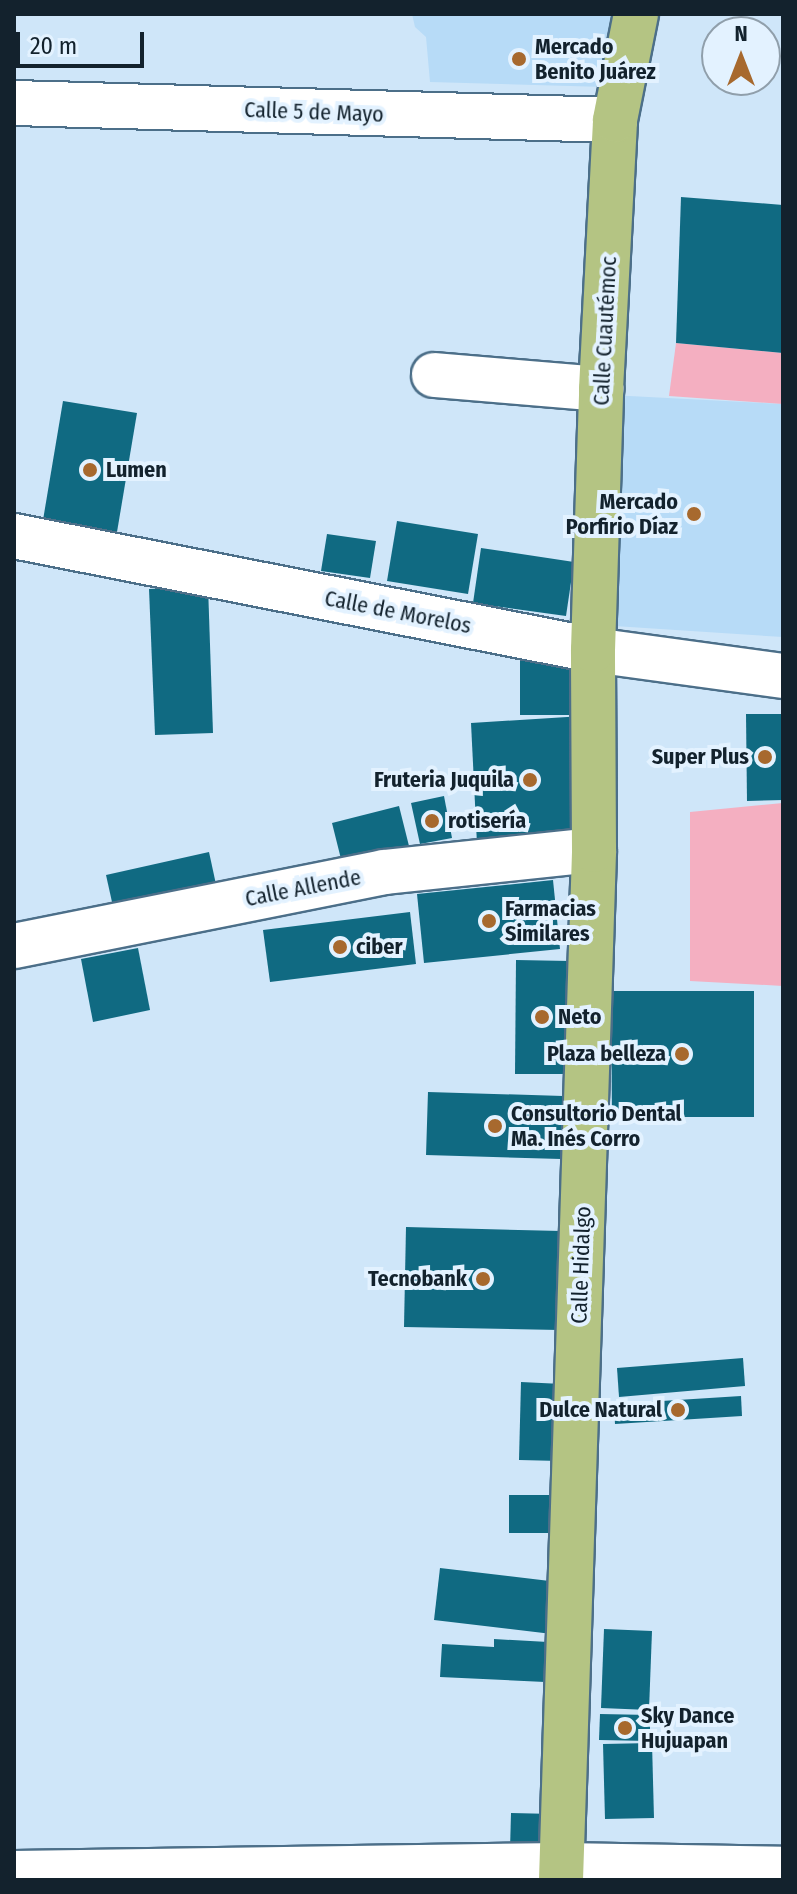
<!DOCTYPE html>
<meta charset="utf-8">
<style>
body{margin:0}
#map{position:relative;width:797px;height:1894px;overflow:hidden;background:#cfe6f9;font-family:"Fira Sans Condensed",sans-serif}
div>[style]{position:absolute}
.built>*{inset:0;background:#b7dbf7}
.green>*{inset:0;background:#f4afc1}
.building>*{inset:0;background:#106a82}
.roads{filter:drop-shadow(2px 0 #4c6f89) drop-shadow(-2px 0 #4c6f89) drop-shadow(0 2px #4c6f89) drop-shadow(0 -2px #4c6f89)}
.minor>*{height:44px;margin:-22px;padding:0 22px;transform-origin:22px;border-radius:22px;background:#fff}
.major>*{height:44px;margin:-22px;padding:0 22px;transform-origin:22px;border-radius:22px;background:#b4c483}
.dots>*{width:22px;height:22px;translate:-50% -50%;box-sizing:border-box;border:4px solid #e3f2ff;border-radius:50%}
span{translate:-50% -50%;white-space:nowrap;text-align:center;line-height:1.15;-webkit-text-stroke:8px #e3f2ff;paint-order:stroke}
.poi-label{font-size:22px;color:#13222d;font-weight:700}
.left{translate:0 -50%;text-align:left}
.right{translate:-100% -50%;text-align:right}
.street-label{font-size:22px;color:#13222d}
.frame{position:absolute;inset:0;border:16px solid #13222d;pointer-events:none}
.north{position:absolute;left:701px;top:16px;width:80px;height:80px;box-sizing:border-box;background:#e3f2ff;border:2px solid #909fab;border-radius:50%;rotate:0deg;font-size:22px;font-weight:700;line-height:32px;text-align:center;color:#13222d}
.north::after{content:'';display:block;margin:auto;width:28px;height:36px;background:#a7692e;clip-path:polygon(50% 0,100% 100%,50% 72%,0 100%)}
.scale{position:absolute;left:16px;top:32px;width:128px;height:36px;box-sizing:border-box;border:4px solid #13222d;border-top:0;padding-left:10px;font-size:24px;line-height:28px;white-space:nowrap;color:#13222d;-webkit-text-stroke:6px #e3f2ff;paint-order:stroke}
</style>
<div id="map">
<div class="built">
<div style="clip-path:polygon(412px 14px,616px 14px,605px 87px,430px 82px,426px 37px,415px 27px)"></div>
<div style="clip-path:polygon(610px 395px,783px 404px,783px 637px,599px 625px)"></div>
</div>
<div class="green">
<div style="clip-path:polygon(676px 343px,783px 353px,783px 404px,669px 396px)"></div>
<div style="clip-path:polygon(783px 803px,783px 986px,690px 981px,690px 812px)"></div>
</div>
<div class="building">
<div style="clip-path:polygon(681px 197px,783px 205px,783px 353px,676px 343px)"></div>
<div style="clip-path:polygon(63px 401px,137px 413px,116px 538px,42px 526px)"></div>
<div style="clip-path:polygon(397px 521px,478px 534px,468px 594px,387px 581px)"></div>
<div style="clip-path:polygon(327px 534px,376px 541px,370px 578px,321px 571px)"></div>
<div style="clip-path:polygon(481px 548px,574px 562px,566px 616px,473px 603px)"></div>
<div style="clip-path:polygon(208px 586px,213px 733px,155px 735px,149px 589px)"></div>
<div style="clip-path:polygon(520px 649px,585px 649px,585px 715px,520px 715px)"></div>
<div style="clip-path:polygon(746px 714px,783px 714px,783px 800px,747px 801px)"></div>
<div style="clip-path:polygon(583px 716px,589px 838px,477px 844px,471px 723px)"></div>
<div style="clip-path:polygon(444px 796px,452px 838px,420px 844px,411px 803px)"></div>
<div style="clip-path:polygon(399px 806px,409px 846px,342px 863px,332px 823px)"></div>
<div style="clip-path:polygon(209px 852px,217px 889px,114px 911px,106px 875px)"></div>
<div style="clip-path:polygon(553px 880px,560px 949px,424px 963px,417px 894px)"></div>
<div style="clip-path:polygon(410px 912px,416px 964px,270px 982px,263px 930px)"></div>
<div style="clip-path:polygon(138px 948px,150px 1010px,93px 1022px,81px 959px)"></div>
<div style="clip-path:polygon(516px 960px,570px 961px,568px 1074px,515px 1074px)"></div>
<div style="clip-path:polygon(611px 991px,754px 991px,754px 1117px,612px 1117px)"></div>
<div style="clip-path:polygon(428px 1092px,563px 1096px,561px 1159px,426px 1155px)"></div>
<div style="clip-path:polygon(406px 1227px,561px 1231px,559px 1330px,404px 1327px)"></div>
<div style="clip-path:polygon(743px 1358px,745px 1386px,619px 1397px,617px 1368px)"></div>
<div style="clip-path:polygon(521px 1382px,562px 1384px,560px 1461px,519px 1460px)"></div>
<div style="clip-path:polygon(741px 1396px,742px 1416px,615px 1424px,614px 1404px)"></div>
<div style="clip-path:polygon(509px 1495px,551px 1495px,551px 1533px,509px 1533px)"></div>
<div style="clip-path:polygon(440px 1568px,558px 1582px,552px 1634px,434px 1620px)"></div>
<div style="clip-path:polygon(604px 1629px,652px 1631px,649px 1710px,601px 1708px)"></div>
<div style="clip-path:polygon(494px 1639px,548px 1642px,545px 1682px,440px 1677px,442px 1644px,494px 1647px)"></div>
<div style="clip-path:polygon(600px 1714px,650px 1715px,650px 1741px,599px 1740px)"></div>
<div style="clip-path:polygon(652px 1743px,654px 1818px,605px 1819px,603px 1744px)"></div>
<div style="clip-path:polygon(511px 1813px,554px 1814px,552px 1851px,510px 1850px)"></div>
</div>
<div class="roads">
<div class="minor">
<div style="left:14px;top:103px;width:601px;rotate:1.62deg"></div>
<div style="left:434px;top:375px;width:168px;rotate:4.8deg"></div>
<div style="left:14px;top:536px;width:590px;rotate:11.14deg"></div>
<div style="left:593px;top:650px;width:192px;rotate:7.8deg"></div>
<div style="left:14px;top:946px;width:377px;rotate:-11.3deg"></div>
<div style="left:384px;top:872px;width:211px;rotate:-6deg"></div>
<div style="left:14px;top:1873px;width:548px;rotate:-0.84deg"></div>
<div style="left:562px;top:1865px;width:221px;rotate:1deg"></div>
</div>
<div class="major">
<div style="left:561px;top:1880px;width:1031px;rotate:-88.16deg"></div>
<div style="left:594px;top:850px;width:200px;rotate:-90.3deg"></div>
<div style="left:593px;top:650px;width:261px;rotate:-88.2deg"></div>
<div style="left:601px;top:389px;width:269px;rotate:-87deg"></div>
<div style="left:615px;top:120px;width:108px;rotate:-78.8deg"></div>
</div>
</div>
<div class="dots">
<div style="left:519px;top:59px;background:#a7692e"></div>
<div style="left:90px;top:470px;background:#a7692e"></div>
<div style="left:694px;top:514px;background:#a7692e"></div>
<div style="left:765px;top:757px;background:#a7692e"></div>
<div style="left:530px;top:780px;background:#a7692e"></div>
<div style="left:432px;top:821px;background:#a7692e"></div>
<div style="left:489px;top:921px;background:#a7692e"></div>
<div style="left:340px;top:947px;background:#a7692e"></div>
<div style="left:542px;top:1017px;background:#a7692e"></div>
<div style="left:682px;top:1054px;background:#a7692e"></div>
<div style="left:495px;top:1126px;background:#a7692e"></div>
<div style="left:483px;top:1279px;background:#a7692e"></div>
<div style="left:678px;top:1410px;background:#a7692e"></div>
<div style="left:625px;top:1728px;background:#a7692e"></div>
</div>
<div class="poi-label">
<span class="left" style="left:535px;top:59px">Mercado<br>Benito Juárez</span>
<span class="left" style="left:106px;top:470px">Lumen</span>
<span class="right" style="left:678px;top:514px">Mercado<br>Porfirio Díaz</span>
<span class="right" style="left:749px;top:757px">Super Plus</span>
<span class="right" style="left:514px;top:780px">Fruteria Juquila</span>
<span class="left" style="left:448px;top:821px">rotisería</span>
<span class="left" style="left:505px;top:921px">Farmacias<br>Similares</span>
<span class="left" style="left:356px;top:947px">ciber</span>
<span class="left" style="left:558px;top:1017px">Neto</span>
<span class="right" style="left:666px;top:1054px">Plaza belleza</span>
<span class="left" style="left:511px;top:1126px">Consultorio Dental<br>Ma. Inés Corro</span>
<span class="right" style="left:467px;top:1279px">Tecnobank</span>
<span class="right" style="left:662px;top:1410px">Dulce Natural</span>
<span class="left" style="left:641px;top:1728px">Sky Dance<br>Hujuapan</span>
</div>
<div class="street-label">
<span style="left:314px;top:112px;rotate:2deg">Calle 5 de Mayo</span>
<span style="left:605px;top:331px;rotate:-87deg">Calle Cuautémoc</span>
<span style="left:398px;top:612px;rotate:11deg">Calle de Morelos</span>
<span style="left:303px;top:888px;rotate:-11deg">Calle Allende</span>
<span style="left:581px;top:1265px;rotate:-88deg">Calle Hidalgo</span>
</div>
<div class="frame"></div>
<div class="north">N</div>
<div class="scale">20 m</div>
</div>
